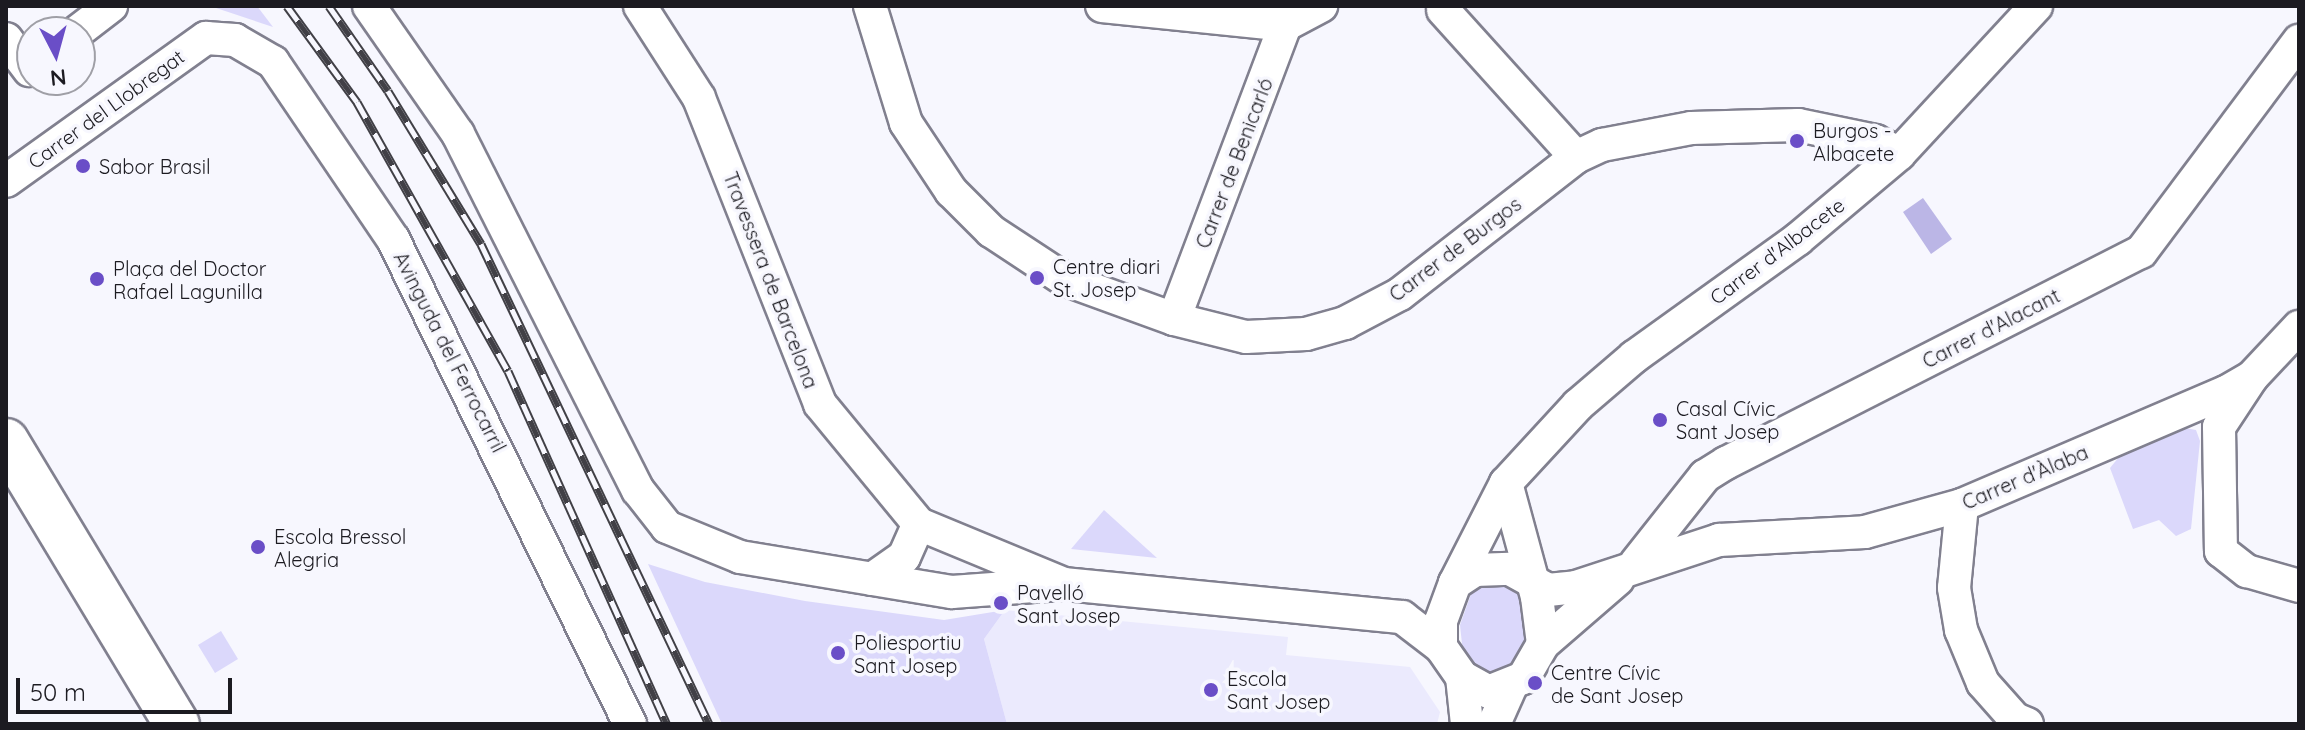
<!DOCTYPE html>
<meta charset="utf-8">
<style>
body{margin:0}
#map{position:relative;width:2305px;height:730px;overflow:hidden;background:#f7f7fe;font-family:Quicksand,sans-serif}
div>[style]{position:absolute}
.built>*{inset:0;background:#ebeafd}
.green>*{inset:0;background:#dbd8fb}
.water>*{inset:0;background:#bbb6e6}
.roads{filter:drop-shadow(2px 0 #81808f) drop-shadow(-2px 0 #81808f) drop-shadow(0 2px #81808f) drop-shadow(0 -2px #81808f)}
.street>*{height:32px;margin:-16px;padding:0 16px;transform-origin:16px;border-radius:16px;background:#fff}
.secondary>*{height:44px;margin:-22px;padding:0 22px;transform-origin:22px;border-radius:22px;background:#fff}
.rail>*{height:9px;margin-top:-4.5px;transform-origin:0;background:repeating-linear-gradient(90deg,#f7f7fe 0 18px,#414046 0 36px);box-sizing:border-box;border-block:2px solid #414046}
.dots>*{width:22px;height:22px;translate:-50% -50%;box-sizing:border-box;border:4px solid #f7f7fe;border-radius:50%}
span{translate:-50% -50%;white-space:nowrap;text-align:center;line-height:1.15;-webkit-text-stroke:7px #f7f7fe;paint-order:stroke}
.street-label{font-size:20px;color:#1c1b21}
.poi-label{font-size:20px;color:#1c1b21}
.left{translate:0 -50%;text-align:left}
.frame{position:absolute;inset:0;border:8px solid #1c1b21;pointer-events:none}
.north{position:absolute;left:16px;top:16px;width:80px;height:80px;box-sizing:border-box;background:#f7f7fe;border:2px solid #9f9fa6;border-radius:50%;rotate:174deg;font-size:22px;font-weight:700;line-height:32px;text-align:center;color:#1c1b21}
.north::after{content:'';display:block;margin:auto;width:28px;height:36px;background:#6a4ec7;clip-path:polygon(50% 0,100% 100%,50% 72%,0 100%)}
.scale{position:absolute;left:16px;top:678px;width:216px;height:36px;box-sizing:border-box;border:4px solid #1c1b21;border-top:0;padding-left:10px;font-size:24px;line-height:28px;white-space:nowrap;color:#1c1b21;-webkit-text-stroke:6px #f7f7fe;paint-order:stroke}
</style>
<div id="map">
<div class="built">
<div style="clip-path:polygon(1005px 610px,1288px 637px,1286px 655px,1410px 667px,1440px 712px,1437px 724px,1007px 724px,984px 639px)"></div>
</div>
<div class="green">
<div style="clip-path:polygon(210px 6px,257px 6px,273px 27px)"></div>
<div style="clip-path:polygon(2185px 428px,2196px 430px,2200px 441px,2191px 529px,2176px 536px,2159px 520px,2133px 529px,2110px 468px,2123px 452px)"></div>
<div style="clip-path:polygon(1104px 510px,1157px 558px,1071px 549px)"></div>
<div style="clip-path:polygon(648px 564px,705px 582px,805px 601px,944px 620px,1005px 610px,984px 639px,1007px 724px,722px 724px)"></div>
<div style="clip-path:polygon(1483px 583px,1510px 585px,1520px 594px,1528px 628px,1519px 657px,1507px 669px,1485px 676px,1463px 653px,1460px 625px,1471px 594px)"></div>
<div style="clip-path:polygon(221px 631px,238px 659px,215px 673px,198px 645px)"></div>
</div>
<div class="water">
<div style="clip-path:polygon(1923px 198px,1952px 239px,1931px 254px,1903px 212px)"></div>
</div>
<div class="roads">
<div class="street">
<div style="left:369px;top:6px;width:156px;rotate:55.2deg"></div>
<div style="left:458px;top:134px;width:399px;rotate:63.2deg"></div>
<div style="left:638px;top:490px;width:47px;rotate:51.9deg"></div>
<div style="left:667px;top:527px;width:79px;rotate:22.3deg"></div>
<div style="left:740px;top:557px;width:215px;rotate:9.4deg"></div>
<div style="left:952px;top:592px;width:109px;rotate:-4.2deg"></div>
<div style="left:640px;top:6px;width:109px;rotate:57.3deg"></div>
<div style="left:699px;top:98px;width:329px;rotate:68.4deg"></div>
<div style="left:820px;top:404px;width:156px;rotate:50.5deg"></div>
<div style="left:919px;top:524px;width:157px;rotate:22.5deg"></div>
<div style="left:1064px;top:584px;width:340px;rotate:5.6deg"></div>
<div style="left:1402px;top:617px;width:49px;rotate:37.6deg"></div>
<div style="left:870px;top:6px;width:122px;rotate:72.9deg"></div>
<div style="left:906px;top:123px;width:82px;rotate:56.5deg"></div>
<div style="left:951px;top:191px;width:57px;rotate:45deg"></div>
<div style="left:991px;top:231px;width:87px;rotate:33.3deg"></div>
<div style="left:1064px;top:279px;width:117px;rotate:20deg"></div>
<div style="left:1174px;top:319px;width:74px;rotate:14deg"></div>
<div style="left:1246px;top:337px;width:60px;rotate:-2.9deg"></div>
<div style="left:1306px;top:334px;width:41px;rotate:-15.8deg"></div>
<div style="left:1345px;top:323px;width:62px;rotate:-27.8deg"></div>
<div style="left:1400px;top:294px;width:223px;rotate:-37.9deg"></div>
<div style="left:1576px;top:157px;width:29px;rotate:-25deg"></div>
<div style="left:1602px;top:145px;width:91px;rotate:-10.8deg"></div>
<div style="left:1691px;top:128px;width:107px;rotate:-1.6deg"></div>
<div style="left:1798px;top:125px;width:79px;rotate:11.7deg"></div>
<div style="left:1875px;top:141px;width:27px;rotate:28deg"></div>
<div style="left:1102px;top:6px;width:184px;rotate:5.9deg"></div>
<div style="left:1443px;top:10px;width:198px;rotate:47.9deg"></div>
<div style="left:1285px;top:25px;width:41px;rotate:-27.8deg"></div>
<div style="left:77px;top:32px;width:43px;rotate:-37.4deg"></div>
<div style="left:6px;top:39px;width:39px;rotate:53deg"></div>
<div style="left:6px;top:181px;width:246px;rotate:-35.6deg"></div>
<div style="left:206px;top:38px;width:29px;rotate:4deg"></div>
<div style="left:235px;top:40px;width:44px;rotate:30.1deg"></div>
<div style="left:273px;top:62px;width:214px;rotate:55.9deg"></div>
<div style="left:393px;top:239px;width:540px;rotate:63.96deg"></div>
<div style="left:1174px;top:319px;width:314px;rotate:-69.3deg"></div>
<div style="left:1285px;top:25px;width:19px;rotate:-102deg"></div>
<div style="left:2250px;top:380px;width:56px;rotate:123.4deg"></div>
<div style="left:2219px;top:427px;width:124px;rotate:89.1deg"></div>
<div style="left:2221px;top:551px;width:33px;rotate:38deg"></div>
<div style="left:2247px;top:571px;width:54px;rotate:16.1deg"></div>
<div style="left:1506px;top:483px;width:118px;rotate:74.8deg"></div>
<div style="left:1537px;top:597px;width:47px;rotate:82.7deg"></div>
<div style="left:1543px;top:644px;width:39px;rotate:120deg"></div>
<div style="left:1523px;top:678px;width:37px;rotate:158deg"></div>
<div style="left:1489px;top:692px;width:31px;rotate:-151deg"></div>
<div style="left:1462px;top:677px;width:37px;rotate:-125deg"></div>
<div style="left:1441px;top:647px;width:26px;rotate:-90deg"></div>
<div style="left:1441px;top:621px;width:40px;rotate:-69.8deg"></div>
<div style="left:1455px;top:583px;width:112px;rotate:-63deg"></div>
<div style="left:1506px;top:483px;width:106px;rotate:-47.3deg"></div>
<div style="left:1578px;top:405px;width:74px;rotate:-40.6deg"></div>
<div style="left:1634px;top:357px;width:202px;rotate:-35.7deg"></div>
<div style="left:1798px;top:239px;width:132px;rotate:-40.1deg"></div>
<div style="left:1899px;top:154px;width:202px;rotate:-47.2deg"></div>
<div style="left:1962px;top:505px;width:83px;rotate:95.5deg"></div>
<div style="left:1954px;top:588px;width:43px;rotate:80.5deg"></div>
<div style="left:1961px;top:630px;width:57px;rotate:67.5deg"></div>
<div style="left:1983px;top:683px;width:48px;rotate:48.4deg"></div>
<div style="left:2015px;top:719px;width:13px;rotate:23deg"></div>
<div style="left:1636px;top:563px;width:111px;rotate:-51.6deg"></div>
<div style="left:1705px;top:476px;width:25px;rotate:-32deg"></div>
<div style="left:1726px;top:463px;width:466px;rotate:-27deg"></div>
<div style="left:2141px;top:252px;width:264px;rotate:-53.2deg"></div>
<div style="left:872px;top:579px;width:39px;rotate:-35deg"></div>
<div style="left:904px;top:557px;width:36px;rotate:-66deg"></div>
<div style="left:1455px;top:583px;width:24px;rotate:-33deg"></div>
<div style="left:1475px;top:570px;width:35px;rotate:-2deg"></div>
<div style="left:1510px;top:569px;width:43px;rotate:28.9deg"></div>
<div style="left:1548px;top:590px;width:28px;rotate:-6deg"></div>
<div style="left:1576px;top:587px;width:151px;rotate:-18.2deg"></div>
<div style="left:1719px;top:540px;width:146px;rotate:-3.1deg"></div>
<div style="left:1865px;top:532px;width:101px;rotate:-15.6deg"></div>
<div style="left:1962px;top:505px;width:287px;rotate:-23.2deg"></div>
<div style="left:2226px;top:392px;width:30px;rotate:-30deg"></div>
<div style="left:2252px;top:377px;width:69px;rotate:-46.8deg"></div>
<div style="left:1543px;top:644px;width:99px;rotate:-40.9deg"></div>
<div style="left:1462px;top:677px;width:47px;rotate:83.9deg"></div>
<div style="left:1494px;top:724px;width:42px;rotate:-65.9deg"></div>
</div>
<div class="secondary">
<div style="left:6px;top:441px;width:331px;rotate:58.9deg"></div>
</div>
</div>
<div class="rail">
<div style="left:287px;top:6px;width:119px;rotate:53.9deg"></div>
<div style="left:357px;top:102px;width:308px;rotate:60.7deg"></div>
<div style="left:508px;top:371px;width:387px;rotate:65.8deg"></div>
<div style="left:329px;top:6px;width:103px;rotate:55.2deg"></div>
<div style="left:388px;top:91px;width:179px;rotate:58.7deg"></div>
<div style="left:481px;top:244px;width:531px;rotate:64.59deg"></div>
</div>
<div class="dots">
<div style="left:1797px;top:141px;background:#6a4ec7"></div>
<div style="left:83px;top:166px;background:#6a4ec7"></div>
<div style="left:1037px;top:278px;background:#6a4ec7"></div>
<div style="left:97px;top:279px;background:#6a4ec7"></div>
<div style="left:1660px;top:420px;background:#6a4ec7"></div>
<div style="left:258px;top:547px;background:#6a4ec7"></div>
<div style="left:1001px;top:603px;background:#6a4ec7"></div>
<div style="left:838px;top:653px;background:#6a4ec7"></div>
<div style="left:1535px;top:683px;background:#6a4ec7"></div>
<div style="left:1211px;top:690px;background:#6a4ec7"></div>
</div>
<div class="street-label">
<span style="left:106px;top:109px;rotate:-36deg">Carrer del Llobregat</span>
<span style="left:1234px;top:163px;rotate:-69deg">Carrer de Benicarló</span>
<span style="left:1455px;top:249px;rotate:-37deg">Carrer de Burgos</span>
<span style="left:1777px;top:251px;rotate:-37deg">Carrer d'Albacete</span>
<span style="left:771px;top:280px;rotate:69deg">Travessera de Barcelona</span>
<span style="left:1991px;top:328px;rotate:-27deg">Carrer d'Alacant</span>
<span style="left:450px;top:352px;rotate:63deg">Avinguda del Ferrocarril</span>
<span style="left:2025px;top:477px;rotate:-23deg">Carrer d'Àlaba</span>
</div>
<div class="poi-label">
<span class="left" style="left:1813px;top:142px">Burgos -<br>Albacete</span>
<span class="left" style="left:99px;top:166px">Sabor Brasil</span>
<span class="left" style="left:1053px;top:278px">Centre diari<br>St. Josep</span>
<span class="left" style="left:113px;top:280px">Plaça del Doctor<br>Rafael Lagunilla</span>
<span class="left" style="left:1676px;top:420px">Casal Cívic<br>Sant Josep</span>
<span class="left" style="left:274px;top:548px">Escola Bressol<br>Alegria</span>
<span class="left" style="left:1017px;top:604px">Pavelló<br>Sant Josep</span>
<span class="left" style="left:854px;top:654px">Poliesportiu<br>Sant Josep</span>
<span class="left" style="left:1551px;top:684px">Centre Cívic<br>de Sant Josep</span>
<span class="left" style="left:1227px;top:690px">Escola<br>Sant Josep</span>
</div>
<div class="frame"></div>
<div class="north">N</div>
<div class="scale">50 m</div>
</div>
